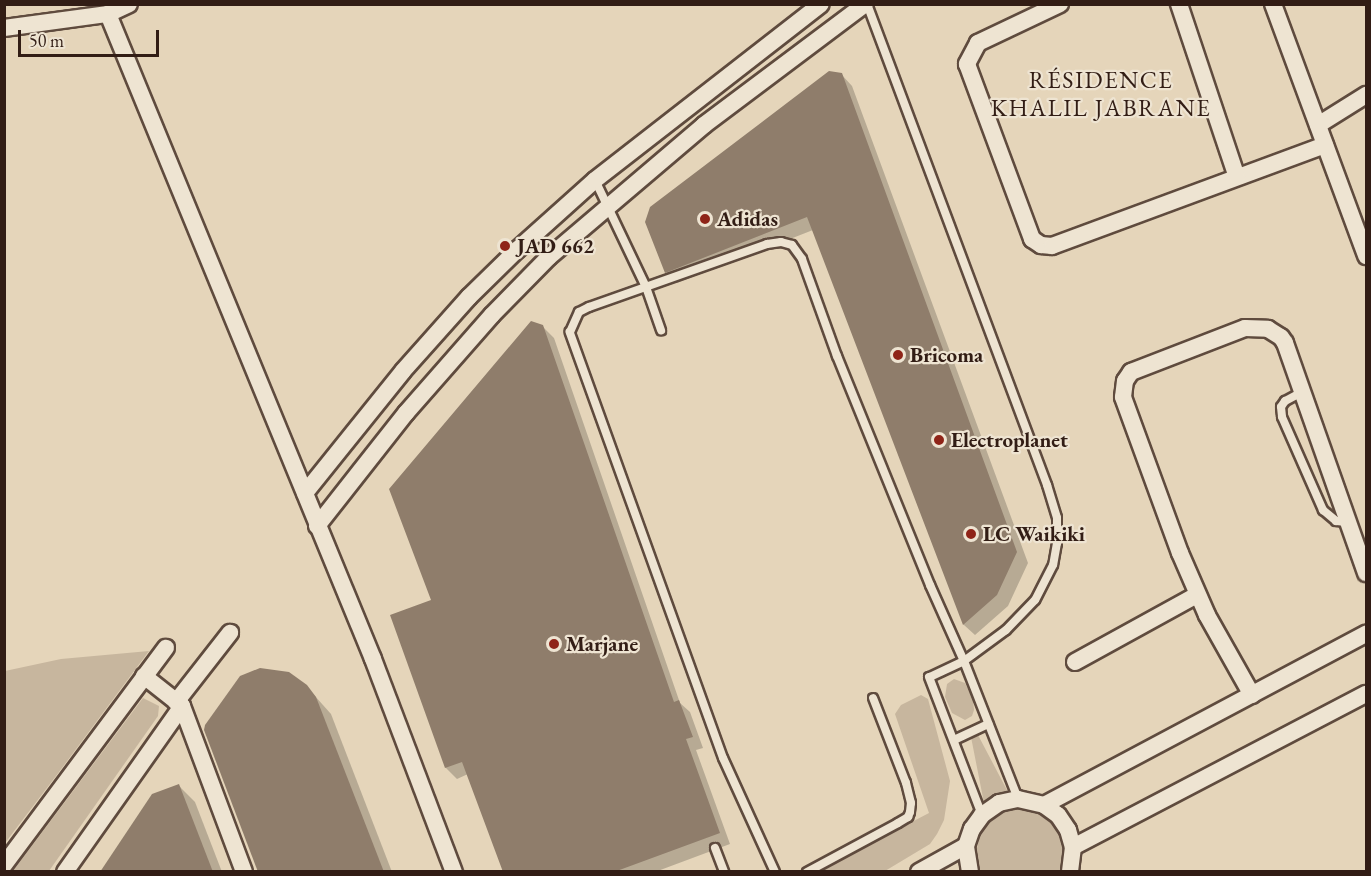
<!DOCTYPE html>
<meta charset="utf-8">
<style>
body{margin:0}
#map{position:relative;width:1371px;height:876px;overflow:hidden;background:#e5d5ba;font-family:"EB Garamond",serif}
div>[style]{position:absolute}
.green>*{inset:0;background:#c7b69e}
.shadow>*{inset:0;background:#0003}
.building>*{inset:0;background:#8f7d6b}
.roads{filter:drop-shadow(2px 0 #5f4b3e) drop-shadow(-2px 0 #5f4b3e) drop-shadow(0 2px #5f4b3e) drop-shadow(0 -2px #5f4b3e)}
.lane>*{height:8px;margin:-4px;padding:0 4px;transform-origin:4px;border-radius:4px;background:#eee4d2}
.street>*{height:16px;margin:-8px;padding:0 8px;transform-origin:8px;border-radius:8px;background:#eee4d2}
.dots>*{width:16px;height:16px;translate:-50% -50%;box-sizing:border-box;border:3px solid #eee4d2;border-radius:50%}
span{translate:-50% -50%;white-space:nowrap;text-align:center;line-height:1.15;-webkit-text-stroke:4.5px #eee4d2;paint-order:stroke}
.poi-label{font-size:21px;color:#321d15;font-weight:700}
.left{translate:0 -50%;text-align:left}
.quarter-label{font-size:24px;color:#321d15;letter-spacing:1.5px}
.frame{position:absolute;inset:0;border:6px solid #321d15;pointer-events:none}
.scale{position:absolute;left:18px;top:30px;width:141px;height:27px;box-sizing:border-box;border:3px solid #321d15;border-top:0;padding-left:8px;font-size:18px;line-height:21px;white-space:nowrap;color:#321d15;-webkit-text-stroke:4px #eee4d2;paint-order:stroke}
</style>
<div id="map">
<div class="green">
<div style="clip-path:polygon(149px 651px,56px 776px,5px 843px,5px 671px,61px 659px)"></div>
<div style="clip-path:polygon(954px 679px,965px 683px,973px 699px,974px 710px,972px 716px,965px 720px,952px 713px,945px 697px,947px 684px)"></div>
<div style="clip-path:polygon(921px 695px,928px 699px,950px 781px,944px 820px,937px 834px,930px 844px,885px 871px,818px 871px,929px 813px,895px 714px,901px 705px)"></div>
<div style="clip-path:polygon(143px 698px,159px 706px,158px 716px,49px 871px,13px 871px)"></div>
<div style="clip-path:polygon(978px 735px,1008px 792px,996px 795px,984px 803px,971px 737px)"></div>
<div style="clip-path:polygon(1014px 806px,1039px 810px,1053px 820px,1065px 847px,1060px 871px,979px 871px,975px 865px,976px 853px,981px 830px,1002px 809px)"></div>
</div>
<div class="shadow">
<div style="clip-path:polygon(841px 74px,852px 86px,1028px 563px,1008px 606px,975px 635px,964px 625px,813px 230px,677px 283px,666px 272px)"></div>
<div style="clip-path:polygon(542px 326px,554px 338px,680px 703px,690px 712px,703px 748px,696px 750px,730px 844px,655px 872px,504px 872px,468px 774px,457px 779px,446px 768px,433px 601px)"></div>
<div style="clip-path:polygon(306px 686px,331px 714px,392px 872px,261px 872px)"></div>
<div style="clip-path:polygon(179px 786px,195px 802px,222px 872px,101px 872px)"></div>
</div>
<div class="building">
<div style="clip-path:polygon(829px 71px,842px 73px,1017px 552px,997px 595px,963px 625px,807px 217px,665px 273px,645px 222px,650px 207px)"></div>
<div style="clip-path:polygon(531px 321px,543px 325px,674px 702px,679px 700px,693px 737px,686px 739px,720px 833px,614px 872px,503px 872px,462px 762px,445px 768px,390px 615px,431px 600px,389px 489px)"></div>
<div style="clip-path:polygon(260px 668px,289px 672px,307px 685px,316px 697px,384px 872px,258px 872px,204px 730px,205px 725px,240px 676px)"></div>
<div style="clip-path:polygon(179px 784px,213px 872px,100px 872px,152px 794px)"></div>
</div>
<div class="roads">
<div class="lane">
<div style="left:867px;top:4px;width:514px;rotate:69.48deg"></div>
<div style="left:1047px;top:485px;width:34px;rotate:73deg"></div>
<div style="left:1057px;top:518px;width:25px;rotate:90deg"></div>
<div style="left:1057px;top:543px;width:22px;rotate:100deg"></div>
<div style="left:1053px;top:565px;width:39px;rotate:117deg"></div>
<div style="left:1035px;top:600px;width:42px;rotate:134deg"></div>
<div style="left:1006px;top:630px;width:52px;rotate:143.6deg"></div>
<div style="left:964px;top:661px;width:38px;rotate:155deg"></div>
<div style="left:929px;top:677px;width:148px;rotate:69deg"></div>
<div style="left:595px;top:180px;width:119px;rotate:64.5deg"></div>
<div style="left:646px;top:287px;width:46px;rotate:70.8deg"></div>
<div style="left:1302px;top:392px;width:19px;rotate:152deg"></div>
<div style="left:1285px;top:401px;width:7px;rotate:124deg"></div>
<div style="left:1281px;top:407px;width:10px;rotate:84deg"></div>
<div style="left:1282px;top:417px;width:102px;rotate:66.2deg"></div>
<div style="left:1323px;top:510px;width:17px;rotate:40deg"></div>
<div style="left:1336px;top:521px;width:12px;rotate:5deg"></div>
<div style="left:954px;top:740px;width:38px;rotate:-25deg"></div>
<div style="left:715px;top:848px;width:26px;rotate:69deg"></div>
<div style="left:775px;top:872px;width:125px;rotate:-114.5deg"></div>
<div style="left:723px;top:758px;width:453px;rotate:-109.8deg"></div>
<div style="left:570px;top:332px;width:22px;rotate:-66deg"></div>
<div style="left:579px;top:312px;width:11px;rotate:-27deg"></div>
<div style="left:589px;top:307px;width:189px;rotate:-19.5deg"></div>
<div style="left:767px;top:244px;width:14px;rotate:-8deg"></div>
<div style="left:781px;top:242px;width:11px;rotate:15deg"></div>
<div style="left:792px;top:245px;width:17px;rotate:54deg"></div>
<div style="left:802px;top:259px;width:103px;rotate:70.2deg"></div>
<div style="left:837px;top:356px;width:247px;rotate:67.9deg"></div>
<div style="left:930px;top:585px;width:83px;rotate:65.9deg"></div>
<div style="left:964px;top:661px;width:148px;rotate:68.6deg"></div>
<div style="left:807px;top:872px;width:103px;rotate:-28.3deg"></div>
<div style="left:898px;top:823px;width:12px;rotate:-31deg"></div>
<div style="left:908px;top:817px;width:5px;rotate:-68deg"></div>
<div style="left:910px;top:812px;width:9px;rotate:-84deg"></div>
<div style="left:911px;top:803px;width:21px;rotate:-104deg"></div>
<div style="left:906px;top:783px;width:91px;rotate:-111.2deg"></div>
</div>
<div class="street">
<div style="left:1060px;top:4px;width:91px;rotate:154.6deg"></div>
<div style="left:978px;top:43px;width:24px;rotate:118deg"></div>
<div style="left:967px;top:64px;width:187px;rotate:69.6deg"></div>
<div style="left:1032px;top:239px;width:11px;rotate:34deg"></div>
<div style="left:1041px;top:245px;width:11px;rotate:5deg"></div>
<div style="left:1052px;top:246px;width:291px;rotate:-20.3deg"></div>
<div style="left:1179px;top:4px;width:182px;rotate:71.5deg"></div>
<div style="left:1273px;top:4px;width:269px;rotate:69.7deg"></div>
<div style="left:108px;top:14px;width:697px;rotate:67.66deg"></div>
<div style="left:373px;top:659px;width:228px;rotate:69.2deg"></div>
<div style="left:4px;top:28px;width:105px;rotate:-7.7deg"></div>
<div style="left:108px;top:14px;width:23px;rotate:-25deg"></div>
<div style="left:1318px;top:125px;width:57px;rotate:-32deg"></div>
<div style="left:305px;top:493px;width:156px;rotate:-51.2deg"></div>
<div style="left:403px;top:371px;width:99px;rotate:-48.3deg"></div>
<div style="left:469px;top:297px;width:67px;rotate:-44.4deg"></div>
<div style="left:517px;top:250px;width:105px;rotate:-41.9deg"></div>
<div style="left:595px;top:180px;width:286px;rotate:-37.9deg"></div>
<div style="left:317px;top:526px;width:144px;rotate:-51.8deg"></div>
<div style="left:406px;top:413px;width:130px;rotate:-48.7deg"></div>
<div style="left:492px;top:315px;width:81px;rotate:-45.5deg"></div>
<div style="left:549px;top:257px;width:204px;rotate:-40.4deg"></div>
<div style="left:704px;top:125px;width:201px;rotate:-36.9deg"></div>
<div style="left:1075px;top:662px;width:139px;rotate:-28.8deg"></div>
<div style="left:144px;top:676px;width:48px;rotate:38.3deg"></div>
<div style="left:182px;top:706px;width:177px;rotate:69.5deg"></div>
<div style="left:1252px;top:695px;width:92px;rotate:-119.4deg"></div>
<div style="left:1207px;top:615px;width:68px;rotate:-113.5deg"></div>
<div style="left:1180px;top:553px;width:166px;rotate:-110.1deg"></div>
<div style="left:1123px;top:397px;width:16px;rotate:-83deg"></div>
<div style="left:1125px;top:381px;width:11px;rotate:-56deg"></div>
<div style="left:1131px;top:372px;width:122px;rotate:-21.1deg"></div>
<div style="left:1245px;top:328px;width:23px;rotate:2deg"></div>
<div style="left:1268px;top:329px;width:15px;rotate:32deg"></div>
<div style="left:1281px;top:337px;width:7px;rotate:56deg"></div>
<div style="left:1285px;top:343px;width:244px;rotate:70.6deg"></div>
<div style="left:176px;top:702px;width:88px;rotate:-52deg"></div>
<div style="left:1044px;top:805px;width:365px;rotate:-28deg"></div>
<div style="left:1073px;top:847px;width:331px;rotate:-27.6deg"></div>
<div style="left:4px;top:865px;width:271px;rotate:-53.3deg"></div>
<div style="left:65px;top:872px;width:203px;rotate:-54.8deg"></div>
<div style="left:919px;top:872px;width:54px;rotate:-29deg"></div>
<div style="left:970px;top:872px;width:26px;rotate:-99deg"></div>
<div style="left:966px;top:846px;width:18px;rotate:-71deg"></div>
<div style="left:972px;top:829px;width:17px;rotate:-54deg"></div>
<div style="left:982px;top:815px;width:21px;rotate:-35deg"></div>
<div style="left:999px;top:803px;width:19px;rotate:-12deg"></div>
<div style="left:1018px;top:799px;width:27px;rotate:13deg"></div>
<div style="left:1044px;top:805px;width:17px;rotate:36deg"></div>
<div style="left:1058px;top:815px;width:18px;rotate:56deg"></div>
<div style="left:1068px;top:830px;width:18px;rotate:74deg"></div>
<div style="left:1073px;top:847px;width:25px;rotate:97deg"></div>
</div>
</div>
<div class="dots">
<div style="left:705px;top:219px;background:#8f2418"></div>
<div style="left:505px;top:246px;background:#8f2418"></div>
<div style="left:898px;top:355px;background:#8f2418"></div>
<div style="left:939px;top:440px;background:#8f2418"></div>
<div style="left:971px;top:534px;background:#8f2418"></div>
<div style="left:554px;top:644px;background:#8f2418"></div>
</div>
<div class="poi-label">
<span class="left" style="left:717px;top:219px">Adidas</span>
<span class="left" style="left:517px;top:246px">JAD 662</span>
<span class="left" style="left:910px;top:355px">Bricoma</span>
<span class="left" style="left:951px;top:440px">Electroplanet</span>
<span class="left" style="left:983px;top:534px">LC Waikiki</span>
<span class="left" style="left:566px;top:644px">Marjane</span>
</div>
<div class="quarter-label">
<span style="left:1101px;top:94px">RÉSIDENCE<br>KHALIL JABRANE</span>
</div>
<div class="frame"></div>
<div class="scale">50 m</div>
</div>
